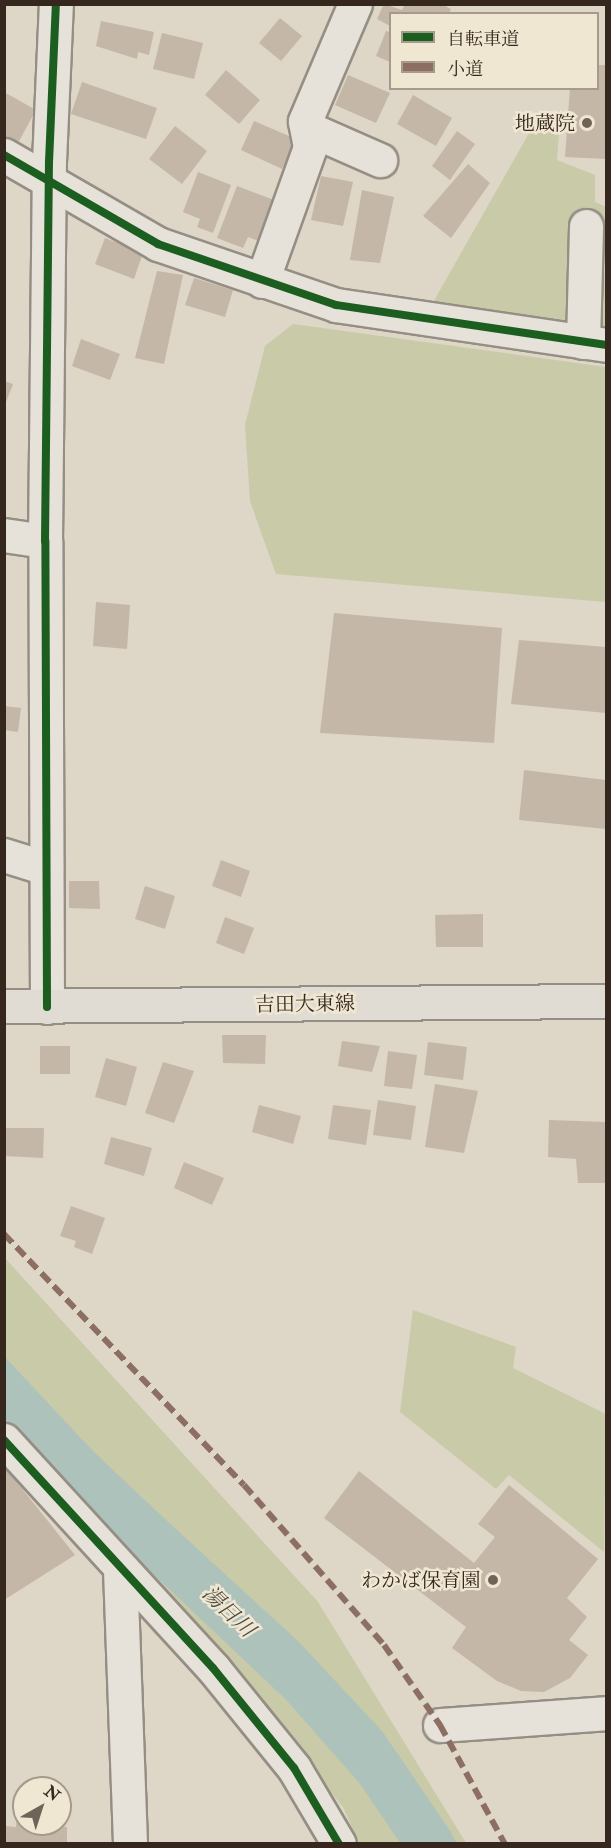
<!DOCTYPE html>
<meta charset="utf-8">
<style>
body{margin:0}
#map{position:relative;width:611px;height:1848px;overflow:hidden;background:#ded6c6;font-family:"IM FELL Double Pica","Noto Serif JP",serif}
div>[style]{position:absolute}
.green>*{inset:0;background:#c8caa8}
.water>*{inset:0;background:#aec2bc}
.river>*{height:48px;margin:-24px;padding:0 24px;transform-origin:24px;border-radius:24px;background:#aec2bc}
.building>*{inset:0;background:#c5b7a8}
.roads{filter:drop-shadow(2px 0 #958e84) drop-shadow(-2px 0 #958e84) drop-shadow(0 2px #958e84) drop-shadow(0 -2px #958e84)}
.minor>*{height:33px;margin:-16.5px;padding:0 16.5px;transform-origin:16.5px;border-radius:16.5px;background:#e6e1d9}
.major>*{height:33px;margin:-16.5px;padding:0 16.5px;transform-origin:16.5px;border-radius:16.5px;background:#e1dcd3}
.quiet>*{height:6px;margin-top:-3px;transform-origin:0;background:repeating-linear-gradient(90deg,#8d6e63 0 12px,transparent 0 18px)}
.cycleway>*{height:8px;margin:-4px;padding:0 4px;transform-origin:4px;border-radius:4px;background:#1b5e20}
.dots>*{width:16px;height:16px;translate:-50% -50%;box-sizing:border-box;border:3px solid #f0e7d3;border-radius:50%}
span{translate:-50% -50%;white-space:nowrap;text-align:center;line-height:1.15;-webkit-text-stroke:5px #f0e7d3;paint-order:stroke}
.poi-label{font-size:20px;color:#35271e}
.right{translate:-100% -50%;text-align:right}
.street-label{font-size:20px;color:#35271e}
.water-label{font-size:21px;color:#4e4c44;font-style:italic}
.frame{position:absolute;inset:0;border:6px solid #35271e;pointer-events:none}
.legend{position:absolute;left:389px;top:12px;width:210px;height:78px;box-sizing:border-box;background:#f0e7d3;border:2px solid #a59a8b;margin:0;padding:8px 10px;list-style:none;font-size:18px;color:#35271e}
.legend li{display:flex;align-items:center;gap:12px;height:30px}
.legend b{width:30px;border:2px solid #a59a8b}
.north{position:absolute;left:12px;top:1776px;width:60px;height:60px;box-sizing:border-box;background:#f0e7d3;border:2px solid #a59a8b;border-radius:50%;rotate:39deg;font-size:16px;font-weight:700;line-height:24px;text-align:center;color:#35271e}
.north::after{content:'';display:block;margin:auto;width:21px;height:27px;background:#706459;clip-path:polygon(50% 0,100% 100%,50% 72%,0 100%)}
</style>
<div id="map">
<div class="green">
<div style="clip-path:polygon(541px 112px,560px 117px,557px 160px,595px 175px,595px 202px,606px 207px,606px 333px,431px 306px)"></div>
<div style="clip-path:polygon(293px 324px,606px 367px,606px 602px,276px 574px,250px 501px,245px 425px,265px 346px)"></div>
<div style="clip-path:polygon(4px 1257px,318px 1602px,466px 1843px,359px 1843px,343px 1807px,5px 1397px)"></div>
<div style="clip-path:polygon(413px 1310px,516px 1347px,513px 1368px,606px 1414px,604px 1552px,509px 1475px,496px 1489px,400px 1412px)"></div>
</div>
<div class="water">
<div style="clip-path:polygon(5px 1357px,106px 1465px,298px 1641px,382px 1731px,457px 1843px,430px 1843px,397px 1789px,335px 1711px,170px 1550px,65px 1461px,5px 1393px)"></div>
</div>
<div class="river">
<div style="left:4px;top:1400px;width:415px;rotate:43.4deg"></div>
<div style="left:305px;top:1685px;width:112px;rotate:48.6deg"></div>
<div style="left:379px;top:1769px;width:91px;rotate:55.8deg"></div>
</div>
<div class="building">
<div style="clip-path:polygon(384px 4px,402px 10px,405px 4px,442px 4px,451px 9px,449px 14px,390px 14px,390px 26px,377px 19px)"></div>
<div style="clip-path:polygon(280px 18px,302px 36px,281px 61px,259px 43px)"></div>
<div style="clip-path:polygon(101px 21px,154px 32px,149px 55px,138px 52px,137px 59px,96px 46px)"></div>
<div style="clip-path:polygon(386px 31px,390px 32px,390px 62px,376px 56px)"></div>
<div style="clip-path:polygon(162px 33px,203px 43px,194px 79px,153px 69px)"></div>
<div style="clip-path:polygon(598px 65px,606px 65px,606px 159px,565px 157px,570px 88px,598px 88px)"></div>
<div style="clip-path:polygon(226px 70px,260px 100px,239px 124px,205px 95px)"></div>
<div style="clip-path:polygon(348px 75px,390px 93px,376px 123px,335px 105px)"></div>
<div style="clip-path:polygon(82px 82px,157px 108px,146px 139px,71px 114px)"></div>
<div style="clip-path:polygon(4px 92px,36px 110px,18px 143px,4px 136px)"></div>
<div style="clip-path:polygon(413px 95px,452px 118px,436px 146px,397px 124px)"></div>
<div style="clip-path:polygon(254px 121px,296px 139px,282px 169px,241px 150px)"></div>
<div style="clip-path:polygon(175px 126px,207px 151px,182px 184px,149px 159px)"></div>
<div style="clip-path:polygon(457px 131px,475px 144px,450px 180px,432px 166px)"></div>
<div style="clip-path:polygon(468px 164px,490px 183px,451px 238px,423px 216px)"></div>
<div style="clip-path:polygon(198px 172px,231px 185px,213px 233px,197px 227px,200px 219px,183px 212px)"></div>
<div style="clip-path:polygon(321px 176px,353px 182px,343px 226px,311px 220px)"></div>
<div style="clip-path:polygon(237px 186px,277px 201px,261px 242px,248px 237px,243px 248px,217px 238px)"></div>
<div style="clip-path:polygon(362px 190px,394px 197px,380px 263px,350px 260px)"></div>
<div style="clip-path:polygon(105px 238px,143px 253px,134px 279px,95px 264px)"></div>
<div style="clip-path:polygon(157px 271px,183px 275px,164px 364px,135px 358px)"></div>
<div style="clip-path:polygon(194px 278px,233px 290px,225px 317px,185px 305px)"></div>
<div style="clip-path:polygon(81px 339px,120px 354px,110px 380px,72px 366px)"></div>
<div style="clip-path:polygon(4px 381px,13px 384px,5px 405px,4px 405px)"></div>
<div style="clip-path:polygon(96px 602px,130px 605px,127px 649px,93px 646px)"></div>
<div style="clip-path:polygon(334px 613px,502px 628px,494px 743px,320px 733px)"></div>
<div style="clip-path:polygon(519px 640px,606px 647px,606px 713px,511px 704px)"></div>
<div style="clip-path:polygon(4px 706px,21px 708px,18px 732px,4px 730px)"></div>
<div style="clip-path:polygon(524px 770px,606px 780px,606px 829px,519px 820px)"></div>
<div style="clip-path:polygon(221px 860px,250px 871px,241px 897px,212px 886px)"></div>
<div style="clip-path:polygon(69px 881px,99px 881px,100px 909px,69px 908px)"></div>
<div style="clip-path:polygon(145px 886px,175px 896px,165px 929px,135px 919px)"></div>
<div style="clip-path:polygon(483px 914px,483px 947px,436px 947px,435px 915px)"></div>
<div style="clip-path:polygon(225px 917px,254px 928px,244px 954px,216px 943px)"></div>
<div style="clip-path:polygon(222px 1035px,266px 1035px,265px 1064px,223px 1063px)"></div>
<div style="clip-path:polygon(342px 1041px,380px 1046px,372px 1072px,338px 1066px)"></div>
<div style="clip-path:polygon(428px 1042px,467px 1047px,463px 1080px,424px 1075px)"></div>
<div style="clip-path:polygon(40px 1046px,70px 1046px,70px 1074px,40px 1074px)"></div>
<div style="clip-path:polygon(388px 1051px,417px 1055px,412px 1089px,384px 1086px)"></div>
<div style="clip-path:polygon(106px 1058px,137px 1067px,126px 1106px,95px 1097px)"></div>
<div style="clip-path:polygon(163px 1062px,194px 1071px,174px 1123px,145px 1113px)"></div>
<div style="clip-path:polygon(435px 1084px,478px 1091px,464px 1153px,425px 1147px)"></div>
<div style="clip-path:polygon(378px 1100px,416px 1106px,411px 1140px,373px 1135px)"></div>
<div style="clip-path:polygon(259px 1105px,301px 1116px,293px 1144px,252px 1132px)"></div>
<div style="clip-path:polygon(333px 1105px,371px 1110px,366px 1145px,328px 1139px)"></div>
<div style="clip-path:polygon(549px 1120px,606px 1122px,606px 1183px,578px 1183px,576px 1159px,548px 1157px)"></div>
<div style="clip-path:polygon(4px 1128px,44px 1128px,43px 1158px,4px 1156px)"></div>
<div style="clip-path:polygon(111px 1137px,152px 1148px,144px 1176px,104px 1164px)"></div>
<div style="clip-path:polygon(184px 1162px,224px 1178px,212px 1205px,174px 1188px)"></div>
<div style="clip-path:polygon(71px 1206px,105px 1218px,92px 1254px,74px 1247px,76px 1241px,60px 1236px)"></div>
<div style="clip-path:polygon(4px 1466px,75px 1555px,4px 1600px)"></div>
<div style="clip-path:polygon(359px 1471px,474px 1563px,495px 1537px,478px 1524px,509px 1485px,598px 1559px,567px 1598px,587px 1617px,569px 1640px,588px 1655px,570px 1678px,544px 1692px,521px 1691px,497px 1681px,452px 1648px,466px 1627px,324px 1518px)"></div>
<div style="clip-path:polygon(17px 1813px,24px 1813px,24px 1824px,67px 1827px,67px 1844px,4px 1844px,4px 1826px,16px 1827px)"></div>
</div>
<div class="roads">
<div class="minor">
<div style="left:307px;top:128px;width:80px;rotate:23.7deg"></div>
<div style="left:4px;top:155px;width:178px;rotate:30deg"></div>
<div style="left:158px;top:244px;width:188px;rotate:18.9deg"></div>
<div style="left:336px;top:305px;width:273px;rotate:8.4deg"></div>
<div style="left:262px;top:281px;width:142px;rotate:-70.3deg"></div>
<div style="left:310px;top:147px;width:26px;rotate:-101deg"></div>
<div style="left:305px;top:121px;width:127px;rotate:-66.9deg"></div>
<div style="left:583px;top:342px;width:116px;rotate:-88.5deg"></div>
<div style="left:4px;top:535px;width:41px;rotate:8.3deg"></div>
<div style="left:4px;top:855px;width:44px;rotate:17.2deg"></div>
<div style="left:47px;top:1007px;width:466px;rotate:-90.2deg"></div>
<div style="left:45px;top:541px;width:379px;rotate:-89.4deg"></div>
<div style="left:49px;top:162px;width:158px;rotate:-87.5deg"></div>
<div style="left:4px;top:1440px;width:309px;rotate:47.5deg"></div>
<div style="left:213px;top:1668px;width:129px;rotate:51deg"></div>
<div style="left:294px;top:1768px;width:88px;rotate:59.4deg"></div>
<div style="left:120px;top:1570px;width:274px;rotate:87.9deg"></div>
<div style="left:440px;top:1725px;width:166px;rotate:-4.1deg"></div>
</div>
<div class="major">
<div style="left:4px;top:1006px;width:602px;rotate:-0.48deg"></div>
</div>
</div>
<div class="quiet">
<div style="left:4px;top:1234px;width:347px;rotate:46.3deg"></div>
<div style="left:244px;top:1485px;width:213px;rotate:48.8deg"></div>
<div style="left:384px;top:1645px;width:98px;rotate:55deg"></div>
<div style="left:440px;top:1725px;width:136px;rotate:61.4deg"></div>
</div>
<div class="cycleway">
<div style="left:4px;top:155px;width:178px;rotate:30deg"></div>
<div style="left:158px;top:244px;width:188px;rotate:18.9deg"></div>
<div style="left:336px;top:305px;width:273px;rotate:8.4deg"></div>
<div style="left:47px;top:1007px;width:466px;rotate:-90.2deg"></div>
<div style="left:45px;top:541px;width:379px;rotate:-89.4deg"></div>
<div style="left:49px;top:162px;width:158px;rotate:-87.5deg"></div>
<div style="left:4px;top:1440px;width:309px;rotate:47.5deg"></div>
<div style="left:213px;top:1668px;width:129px;rotate:51deg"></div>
<div style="left:294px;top:1768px;width:88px;rotate:59.4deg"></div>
</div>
<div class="dots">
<div style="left:587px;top:123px;background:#706459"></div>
<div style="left:493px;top:1580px;background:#706459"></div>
</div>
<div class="poi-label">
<span class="right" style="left:575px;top:123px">地蔵院</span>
<span class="right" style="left:481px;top:1580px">わかば保育園</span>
</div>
<div class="street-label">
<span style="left:305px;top:1004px;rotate:-1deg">吉田大東線</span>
</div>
<div class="water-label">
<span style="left:228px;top:1612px;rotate:44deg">湯日川</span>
</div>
<div class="frame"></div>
<ul class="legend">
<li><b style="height:8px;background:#1b5e20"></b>自転車道</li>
<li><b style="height:8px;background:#8d6e63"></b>小道</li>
</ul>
<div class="north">N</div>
</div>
